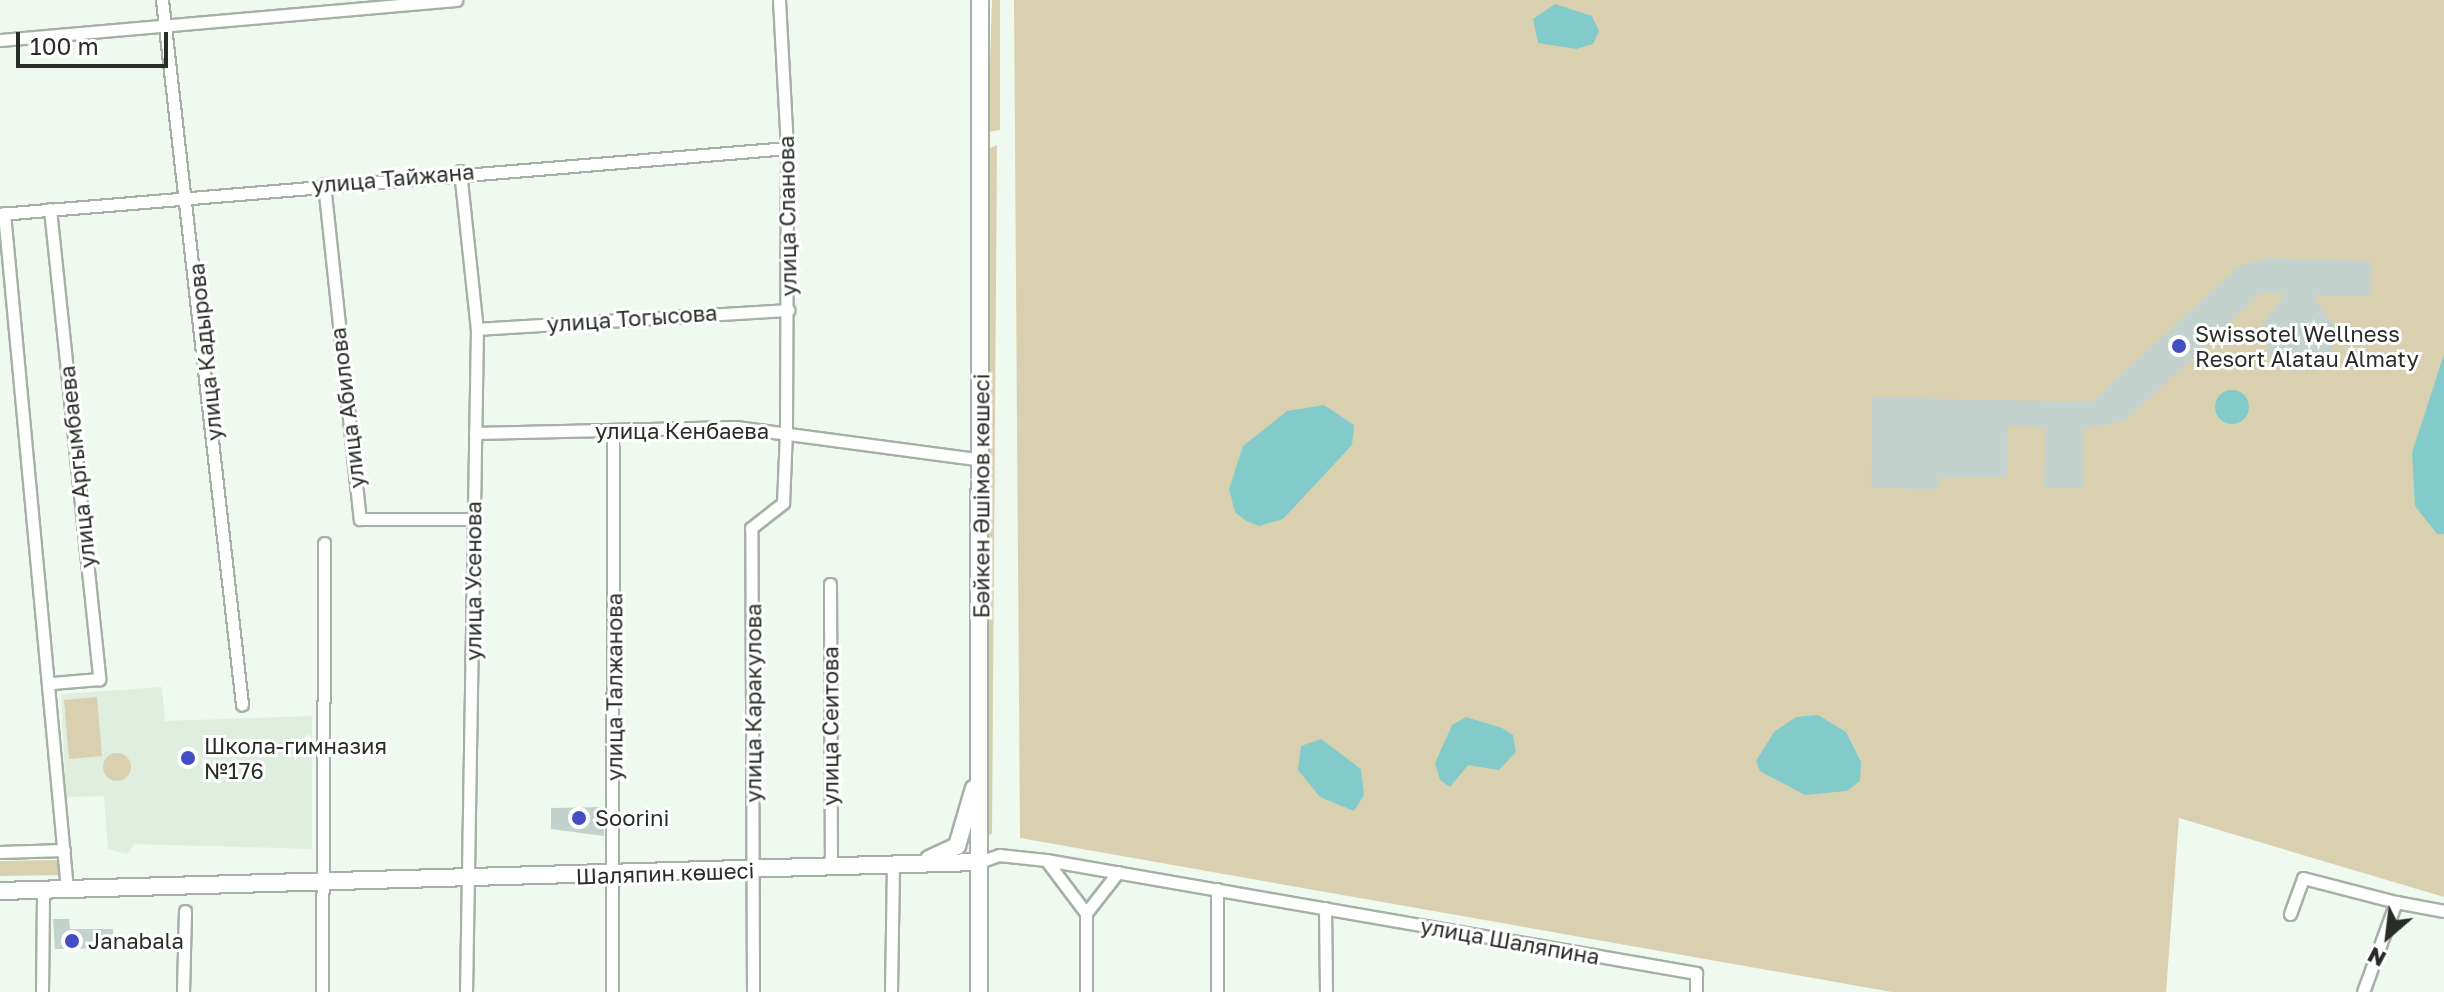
<!DOCTYPE html>
<meta charset="utf-8">
<style>
body{margin:0}
#map{position:relative;width:2444px;height:992px;overflow:hidden;background:#eff9ef;font-family:"Golos Text",sans-serif}
div>[style]{position:absolute}
.built>*{inset:0;background:#dfeedf}
.green>*{inset:0;background:#d9d0af}
.round{border-radius:50%}
.water>*{inset:0;background:#83cbcb}
.building>*{inset:0;background:#c4d2cd}
.roads{filter:drop-shadow(2px 0 #a7b0a6) drop-shadow(-2px 0 #a7b0a6) drop-shadow(0 2px #a7b0a6) drop-shadow(0 -2px #a7b0a6)}
.minor>*{height:11px;margin:-5.5px;padding:0 5.5px;transform-origin:5.5px;border-radius:5.5px;background:#fff}
.secondary>*{height:16px;margin:-8px;padding:0 8px;transform-origin:8px;border-radius:8px;background:#fff}
.dots>*{width:22px;height:22px;translate:-50% -50%;box-sizing:border-box;border:4px solid #fff;border-radius:50%}
span{translate:-50% -50%;white-space:nowrap;text-align:center;line-height:1.15;-webkit-text-stroke:6px #fff;paint-order:stroke}
.street-label{font-size:22px;color:#292c29}
.poi-label{font-size:22px;color:#292c29}
.left{translate:0 -50%;text-align:left}
.north{position:absolute;left:2348px;top:896px;width:80px;height:80px;-webkit-text-stroke:6px #fff;paint-order:stroke;rotate:208deg;font-size:22px;font-weight:700;line-height:32px;text-align:center;color:#292c29}
.north::after{content:'';display:block;margin:auto;width:28px;height:36px;background:#292c29;clip-path:polygon(50% 0,100% 100%,50% 72%,0 100%)}
.scale{position:absolute;left:16px;top:32px;width:152px;height:36px;box-sizing:border-box;border:4px solid #292c29;border-top:0;padding-left:10px;font-size:24px;line-height:28px;white-space:nowrap;color:#292c29;-webkit-text-stroke:6px #fff;paint-order:stroke}
</style>
<div id="map">
<div class="built">
<div style="clip-path:polygon(162px 687px,165px 721px,312px 716px,312px 849px,134px 844px,127px 854px,108px 849px,104px 796px,66px 797px,61px 694px)"></div>
</div>
<div class="green">
<div style="clip-path:polygon(992px 0,1000px 0,1000px 130px,988px 132px)"></div>
<div style="clip-path:polygon(1014px 0,2444px 0,2444px 897px,2179px 818px,2166px 992px,1892px 992px,1020px 838px)"></div>
<div style="clip-path:polygon(997px 145px,992px 834px,988px 835px,990px 148px)"></div>
<div style="clip-path:polygon(97px 697px,102px 756px,69px 759px,64px 700px)"></div>
<div class="round" style="left:103px;top:753px;width:28px;height:28px"></div>
<div style="clip-path:polygon(57px 860px,65px 875px,0 876px,0 861px)"></div>
</div>
<div class="water">
<div style="clip-path:polygon(1555px 4px,1592px 16px,1599px 31px,1593px 44px,1576px 49px,1538px 43px,1533px 19px)"></div>
<div style="clip-path:polygon(2444px 354px,2444px 534px,2437px 534px,2415px 506px,2412px 453px)"></div>
<div class="round" style="left:2215px;top:390px;width:34px;height:34px"></div>
<div style="clip-path:polygon(1324px 405px,1354px 425px,1352px 445px,1283px 519px,1259px 526px,1246px 521px,1235px 512px,1229px 489px,1243px 446px,1287px 411px)"></div>
<div style="clip-path:polygon(1818px 715px,1846px 732px,1861px 762px,1860px 781px,1847px 791px,1805px 795px,1760px 771px,1756px 761px,1774px 732px,1796px 717px)"></div>
<div style="clip-path:polygon(1466px 717px,1502px 728px,1513px 735px,1516px 752px,1499px 770px,1468px 765px,1450px 787px,1440px 780px,1435px 763px,1452px 725px)"></div>
<div style="clip-path:polygon(1321px 739px,1361px 769px,1364px 795px,1354px 811px,1320px 797px,1298px 770px,1301px 746px)"></div>
</div>
<div class="building">
<div style="clip-path:polygon(2269px 258px,2371px 261px,2370px 296px,2313px 295px,2335px 327px,2332px 350px,2316px 367px,2294px 372px,2271px 360px,2262px 324px,2286px 294px,2260px 294px,2125px 421px,2084px 428px,2083px 488px,2044px 487px,2046px 427px,2007px 426px,2007px 478px,1939px 477px,1938px 490px,1871px 487px,1872px 397px,2091px 402px,2240px 265px)"></div>
<div style="clip-path:polygon(604px 807px,604px 836px,551px 829px,551px 808px)"></div>
<div style="clip-path:polygon(53px 919px,69px 919px,70px 929px,113px 929px,113px 948px,55px 949px)"></div>
</div>
<div class="roads">
<div class="minor">
<div style="left:162px;top:0;width:709px;rotate:83.52deg"></div>
<div style="left:0;top:40px;width:458px;rotate:-5deg"></div>
<div style="left:460px;top:171px;width:159px;rotate:83.9deg"></div>
<div style="left:477px;top:329px;width:663px;rotate:90.95deg"></div>
<div style="left:324px;top:184px;width:337px;rotate:83.9deg"></div>
<div style="left:360px;top:519px;width:114px"></div>
<div style="left:50px;top:209px;width:473px;rotate:84deg"></div>
<div style="left:99px;top:679px;width:47px;rotate:175.1deg"></div>
<div style="left:4px;top:213px;width:680px;rotate:84.68deg"></div>
<div style="left:0;top:214px;width:790px;rotate:-4.79deg"></div>
<div style="left:477px;top:329px;width:312px;rotate:-3.5deg"></div>
<div style="left:475px;top:433px;width:261px;rotate:-1.3deg"></div>
<div style="left:736px;top:427px;width:248px;rotate:7.6deg"></div>
<div style="left:830px;top:584px;width:284px;rotate:89.8deg"></div>
<div style="left:0;top:852px;width:64px;rotate:-1.8deg"></div>
<div style="left:1046px;top:860px;width:66px;rotate:53deg"></div>
<div style="left:979px;top:862px;width:21px;rotate:-19deg"></div>
<div style="left:999px;top:855px;width:47px;rotate:6.1deg"></div>
<div style="left:1046px;top:860px;width:660px;rotate:9.86deg"></div>
<div style="left:1696px;top:973px;width:19px;rotate:90deg"></div>
<div style="left:1217px;top:889px;width:103px;rotate:90deg"></div>
<div style="left:1325px;top:908px;width:84px;rotate:89.3deg"></div>
<div style="left:2290px;top:914px;width:38px;rotate:-70deg"></div>
<div style="left:2303px;top:878px;width:96px;rotate:14.5deg"></div>
<div style="left:42px;top:992px;width:101px;rotate:-89.4deg"></div>
<div style="left:183px;top:992px;width:81px;rotate:-88.6deg"></div>
<div style="left:322px;top:992px;width:449px;rotate:-89.7deg"></div>
<div style="left:612px;top:992px;width:562px;rotate:-89.9deg"></div>
<div style="left:753px;top:992px;width:464px;rotate:-90.2deg"></div>
<div style="left:751px;top:528px;width:41px;rotate:-38deg"></div>
<div style="left:783px;top:503px;width:72px;rotate:-87.6deg"></div>
<div style="left:786px;top:431px;width:283px;rotate:-89.8deg"></div>
<div style="left:787px;top:148px;width:148px;rotate:-93.1deg"></div>
<div style="left:891px;top:992px;width:125px;rotate:-89.1deg"></div>
<div style="left:1086px;top:992px;width:79px;rotate:-90deg"></div>
<div style="left:1086px;top:913px;width:52px;rotate:-52deg"></div>
<div style="left:2363px;top:992px;width:96px;rotate:-69.9deg"></div>
<div style="left:2396px;top:902px;width:49px;rotate:10.6deg"></div>
</div>
<div class="secondary">
<div style="left:929px;top:859px;width:31px;rotate:-25deg"></div>
<div style="left:957px;top:846px;width:60px;rotate:-73.7deg"></div>
<div style="left:0;top:891px;width:979px;rotate:-1.7deg"></div>
<div style="left:979px;top:992px;width:992px;rotate:-89.94deg"></div>
</div>
</div>
<div class="dots">
<div style="left:2179px;top:346px;background:#444ec3"></div>
<div style="left:188px;top:758px;background:#444ec3"></div>
<div style="left:579px;top:818px;background:#444ec3"></div>
<div style="left:72px;top:941px;background:#444ec3"></div>
</div>
<div class="street-label">
<span style="left:393px;top:178px;rotate:-5deg">улица Тайжана</span>
<span style="left:787px;top:216px;rotate:-91deg">улица Сланова</span>
<span style="left:632px;top:318px;rotate:-4deg">улица Тогысова</span>
<span style="left:205px;top:352px;rotate:-96deg">улица Кадырова</span>
<span style="left:347px;top:408px;rotate:-97deg">улица Абилова</span>
<span style="left:682px;top:431px">улица Кенбаева</span>
<span style="left:77px;top:467px;rotate:-96deg">улица Аргымбаева</span>
<span style="left:981px;top:496px;rotate:-90deg">Бәйкен Әшімов көшесі</span>
<span style="left:473px;top:581px;rotate:-90deg">улица Усенова</span>
<span style="left:614px;top:687px;rotate:-90deg">улица Талжанова</span>
<span style="left:753px;top:703px;rotate:-90deg">улица Каракулова</span>
<span style="left:830px;top:726px;rotate:-90deg">улица Сеитова</span>
<span style="left:665px;top:873px;rotate:-2deg">Шаляпин көшесі</span>
<span style="left:1510px;top:941px;rotate:10deg">улица Шаляпина</span>
</div>
<div class="poi-label">
<span class="left" style="left:2195px;top:346px">Swissotel Wellness<br>Resort Alatau Almaty</span>
<span class="left" style="left:204px;top:758px">Школа-гимназия<br>№176</span>
<span class="left" style="left:595px;top:818px">Soorini</span>
<span class="left" style="left:88px;top:941px">Janabala</span>
</div>
<div class="north">N</div>
<div class="scale">100 m</div>
</div>
